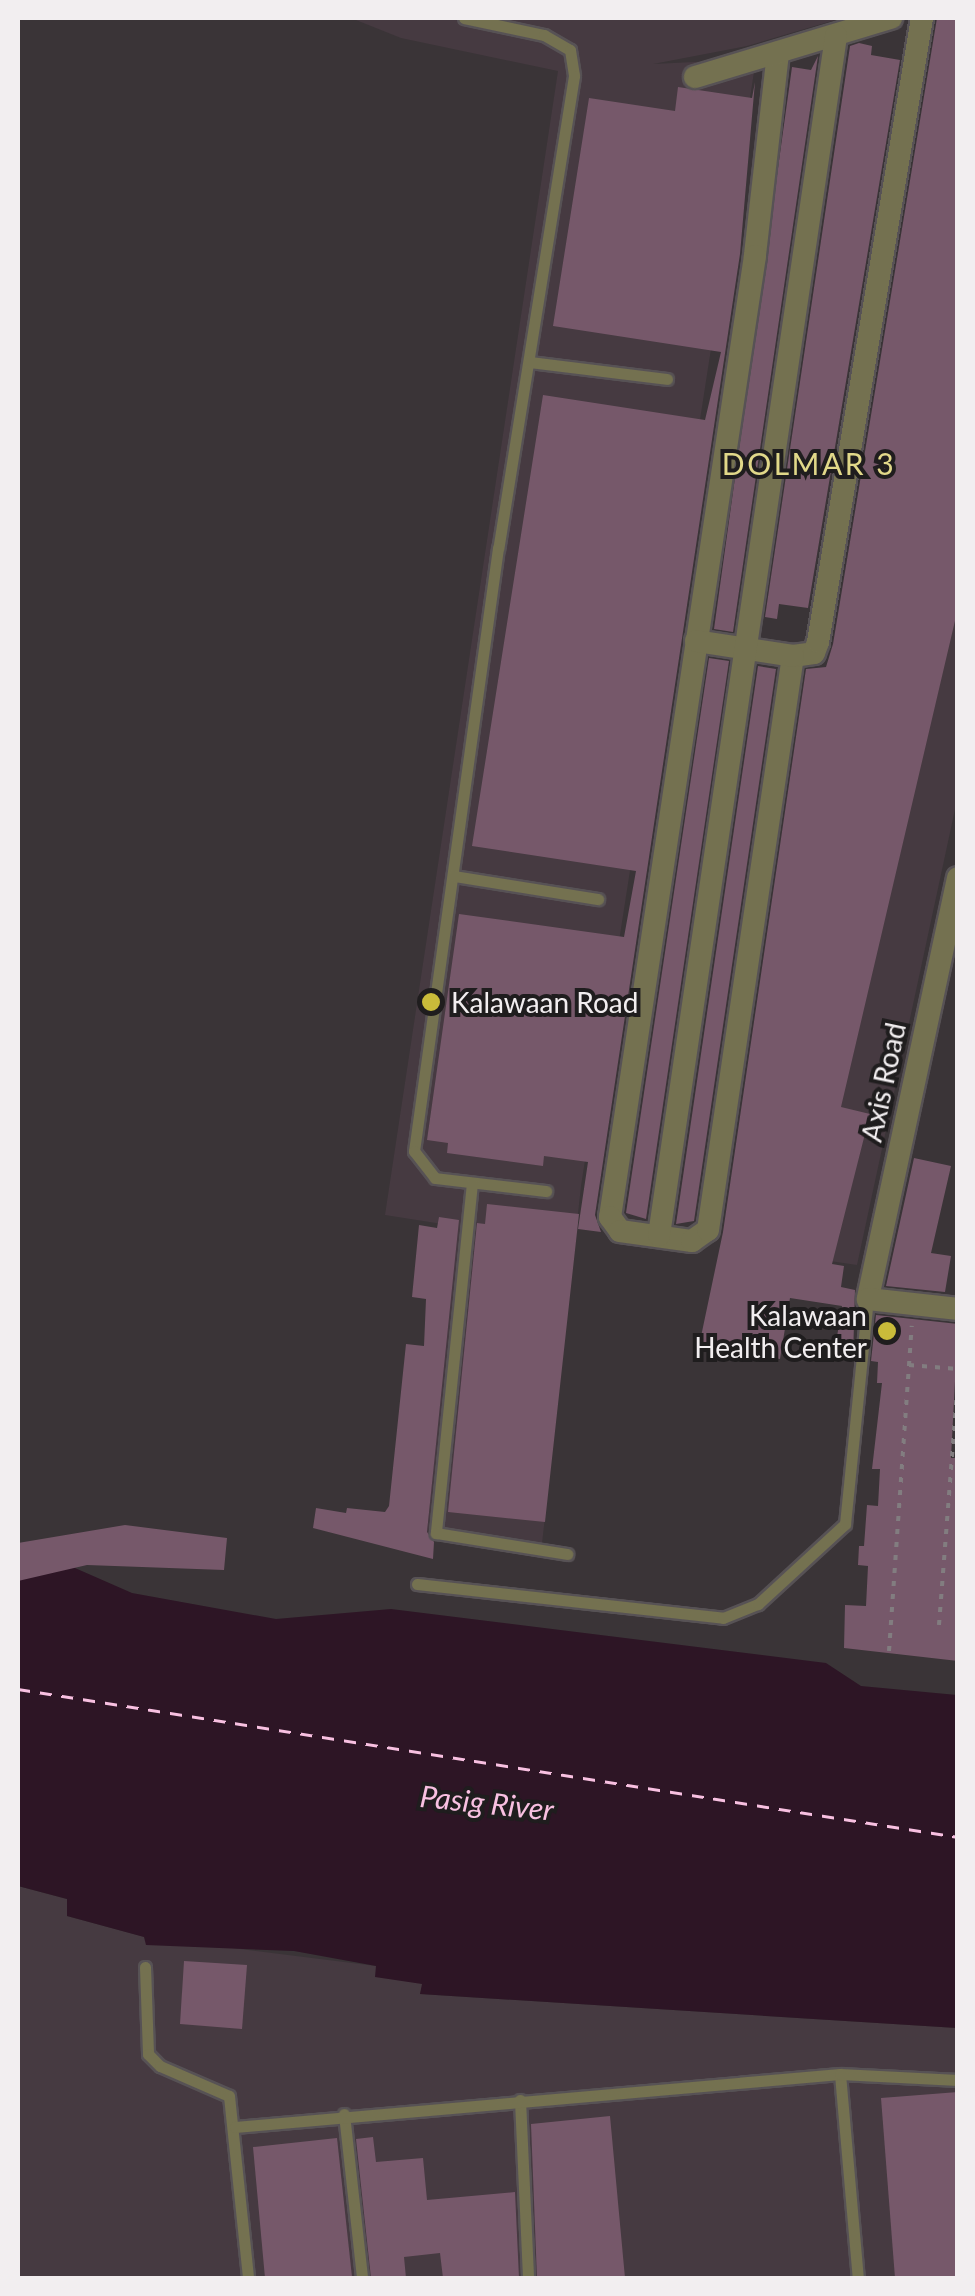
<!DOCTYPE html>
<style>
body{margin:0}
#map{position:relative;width:975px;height:2296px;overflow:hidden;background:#3a3437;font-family:Lato,sans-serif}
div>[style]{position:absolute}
.built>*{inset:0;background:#463a41}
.water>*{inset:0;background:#2d1525}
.ferry>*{height:2.5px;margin-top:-1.25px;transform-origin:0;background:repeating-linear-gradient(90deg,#f8c0e1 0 12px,transparent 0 22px)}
.building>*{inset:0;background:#76586a}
.path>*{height:4px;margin-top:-2px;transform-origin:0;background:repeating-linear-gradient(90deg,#827d80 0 5px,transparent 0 13px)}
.roads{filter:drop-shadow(2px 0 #575255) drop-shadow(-2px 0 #575255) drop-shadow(0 2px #575255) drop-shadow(0 -2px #575255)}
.service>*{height:11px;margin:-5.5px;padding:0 5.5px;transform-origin:5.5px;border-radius:5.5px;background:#747150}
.minor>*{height:22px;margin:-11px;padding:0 11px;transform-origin:11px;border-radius:11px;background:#747150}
.dots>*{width:28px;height:28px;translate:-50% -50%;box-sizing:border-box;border:5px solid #1f1d1e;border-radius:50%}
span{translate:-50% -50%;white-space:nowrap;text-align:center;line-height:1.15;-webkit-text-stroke:8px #1f1d1e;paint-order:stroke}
.poi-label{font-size:28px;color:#f2eef0}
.left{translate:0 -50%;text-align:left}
.right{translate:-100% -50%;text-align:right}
.street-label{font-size:28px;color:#f2eef0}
.neighbourhood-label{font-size:30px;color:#e1d889;letter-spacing:2.5px}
.water-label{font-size:30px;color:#f8c0e1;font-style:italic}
.frame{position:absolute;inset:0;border:20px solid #f2eef0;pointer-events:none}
</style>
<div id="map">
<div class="built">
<div style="clip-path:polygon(351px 18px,842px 18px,747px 46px,653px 64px,756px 59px,581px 1186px,541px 1553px,427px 1535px,455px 1226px,385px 1215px,558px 71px,401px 38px)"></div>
<div style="clip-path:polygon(957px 104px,957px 800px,857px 1265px,735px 1247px)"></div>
<div style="clip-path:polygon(18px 1886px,67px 1899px,67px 1916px,145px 1937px,376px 1966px,423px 1984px,420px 1994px,957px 2028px,957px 2278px,18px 2278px)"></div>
</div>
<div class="water">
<div style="clip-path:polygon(18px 1543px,132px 1593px,276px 1619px,391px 1609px,826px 1663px,861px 1686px,957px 1695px,957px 2028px,420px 1994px,422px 1984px,375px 1977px,376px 1966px,294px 1951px,146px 1945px,144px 1937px,67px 1916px,67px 1899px,18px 1886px)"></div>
</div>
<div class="ferry">
<div style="left:18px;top:1689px;width:952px;rotate:8.95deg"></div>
</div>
<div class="building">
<div style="clip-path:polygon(937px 18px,958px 18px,958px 608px,841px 1107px,870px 1114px,832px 1264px,844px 1266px,841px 1287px,855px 1290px,853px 1358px,834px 1355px,842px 1306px,790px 1298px,780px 1359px,699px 1346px,723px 1232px,806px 669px,826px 667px,833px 644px)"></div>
<div style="clip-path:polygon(859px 43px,872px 46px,871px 55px,900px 60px,808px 608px,779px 604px,777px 619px,765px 617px,850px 46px)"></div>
<div style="clip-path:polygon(818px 56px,733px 632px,714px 629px,792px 67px,811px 70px)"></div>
<div style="clip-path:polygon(755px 82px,740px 254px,595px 1215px,601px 1232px,578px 1229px,588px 1162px,544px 1156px,543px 1166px,447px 1153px,448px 1143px,427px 1140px,459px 914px,624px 937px,636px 871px,472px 846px,543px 395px,705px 420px,721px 352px,553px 326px,589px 98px,675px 111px,678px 87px,752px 98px)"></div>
<div style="clip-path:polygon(709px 658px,729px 661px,646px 1219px,626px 1213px)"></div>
<div style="clip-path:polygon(758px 666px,776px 669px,694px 1221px,676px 1224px)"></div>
<div style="clip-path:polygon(914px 1158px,951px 1166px,931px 1253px,951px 1256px,945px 1292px,886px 1286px)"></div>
<div style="clip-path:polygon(487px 1204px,579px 1214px,545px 1522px,448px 1512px,477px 1223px,485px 1224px)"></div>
<div style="clip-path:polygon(439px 1217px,459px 1220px,427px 1532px,434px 1542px,433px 1559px,313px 1528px,316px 1508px,346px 1513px,347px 1508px,385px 1512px,389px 1506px,406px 1344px,424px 1346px,426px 1299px,412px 1297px,419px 1225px,437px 1228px)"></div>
<div style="clip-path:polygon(876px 1315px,958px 1324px,951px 1458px,958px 1458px,958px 1661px,844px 1648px,845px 1605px,866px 1606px,868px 1566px,858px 1565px,859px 1546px,864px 1546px,867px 1505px,878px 1506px,880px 1469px,872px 1469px,882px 1383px,877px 1383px,878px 1362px,871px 1361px)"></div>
<div style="clip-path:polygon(125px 1525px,227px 1538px,224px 1570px,87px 1565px,18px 1581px,18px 1543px)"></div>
<div style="clip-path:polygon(184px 1961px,247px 1965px,242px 2029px,180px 2024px)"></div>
<div style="clip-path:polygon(958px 2092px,958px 2278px,895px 2278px,881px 2098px)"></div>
<div style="clip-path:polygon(610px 2116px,625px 2278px,537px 2278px,531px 2124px)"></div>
<div style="clip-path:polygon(373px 2137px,376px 2162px,423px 2158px,427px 2200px,515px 2192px,519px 2278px,443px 2278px,440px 2253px,404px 2257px,406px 2278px,371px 2278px,356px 2139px)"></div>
<div style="clip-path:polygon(337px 2138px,352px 2277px,265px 2278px,253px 2147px)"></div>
</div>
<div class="path">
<div style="left:909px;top:1365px;width:49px;rotate:4.7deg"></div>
<div style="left:939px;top:1625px;width:247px;rotate:-85.6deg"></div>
<div style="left:889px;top:1651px;width:326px;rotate:-86deg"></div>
</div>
<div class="roads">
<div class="service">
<div style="left:464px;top:18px;width:82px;rotate:12deg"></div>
<div style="left:544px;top:35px;width:30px;rotate:30deg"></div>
<div style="left:570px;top:50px;width:26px;rotate:81deg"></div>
<div style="left:574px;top:76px;width:478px;rotate:99.1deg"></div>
<div style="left:498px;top:548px;width:609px;rotate:97.93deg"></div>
<div style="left:414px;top:1151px;width:34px;rotate:52deg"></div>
<div style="left:435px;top:1178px;width:112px;rotate:6.7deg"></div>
<div style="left:529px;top:362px;width:139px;rotate:7deg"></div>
<div style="left:454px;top:876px;width:146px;rotate:9.1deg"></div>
<div style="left:472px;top:1183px;width:352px;rotate:95.9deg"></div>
<div style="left:436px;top:1533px;width:133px;rotate:9.1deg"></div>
<div style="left:417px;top:1584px;width:308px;rotate:6.3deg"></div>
<div style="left:723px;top:1618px;width:38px;rotate:-22deg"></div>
<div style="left:758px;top:1604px;width:118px;rotate:-42.6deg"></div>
<div style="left:845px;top:1524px;width:226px;rotate:-84.2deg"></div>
<div style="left:145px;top:1967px;width:87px;rotate:88deg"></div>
<div style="left:148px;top:2054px;width:17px;rotate:45deg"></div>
<div style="left:160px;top:2066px;width:75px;rotate:23.5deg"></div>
<div style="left:229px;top:2096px;width:183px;rotate:84deg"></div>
<div style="left:840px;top:2074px;width:205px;rotate:85deg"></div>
<div style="left:520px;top:2100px;width:178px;rotate:87.4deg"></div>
<div style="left:344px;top:2114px;width:165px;rotate:83.7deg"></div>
<div style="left:235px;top:2127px;width:607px;rotate:-5.01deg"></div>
<div style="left:840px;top:2074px;width:118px;rotate:2.9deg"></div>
</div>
<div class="minor">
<div style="left:778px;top:53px;width:204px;rotate:96.5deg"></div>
<div style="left:755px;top:256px;width:972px;rotate:98.58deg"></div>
<div style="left:610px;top:1217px;width:17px;rotate:54deg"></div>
<div style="left:620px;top:1231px;width:73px;rotate:7.9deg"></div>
<div style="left:692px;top:1241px;width:19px;rotate:-35deg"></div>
<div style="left:708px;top:1230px;width:580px;rotate:-81.58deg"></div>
<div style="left:793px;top:656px;width:21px;rotate:-8deg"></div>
<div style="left:814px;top:653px;width:12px;rotate:-70deg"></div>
<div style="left:818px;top:642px;width:633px;rotate:-80.54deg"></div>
<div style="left:695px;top:77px;width:205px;rotate:-16.8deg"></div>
<div style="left:696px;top:641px;width:98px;rotate:8.8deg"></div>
<div style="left:958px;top:878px;width:431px;rotate:102.1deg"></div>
<div style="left:868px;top:1299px;width:91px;rotate:6.3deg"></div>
<div style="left:659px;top:1235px;width:1212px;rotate:-81.6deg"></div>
</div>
</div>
<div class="dots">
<div style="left:431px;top:1002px;background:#c9bb3a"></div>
<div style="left:887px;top:1331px;background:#c9bb3a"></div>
</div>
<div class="poi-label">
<span class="left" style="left:451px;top:1002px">Kalawaan Road</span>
<span class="right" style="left:867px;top:1331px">Kalawaan<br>Health Center</span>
</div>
<div class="street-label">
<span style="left:883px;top:1082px;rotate:-78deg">Axis Road</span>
</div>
<div class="neighbourhood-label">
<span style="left:809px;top:463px">DOLMAR 3</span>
</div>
<div class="water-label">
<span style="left:487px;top:1802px;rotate:6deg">Pasig River</span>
</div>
<div class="frame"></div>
</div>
